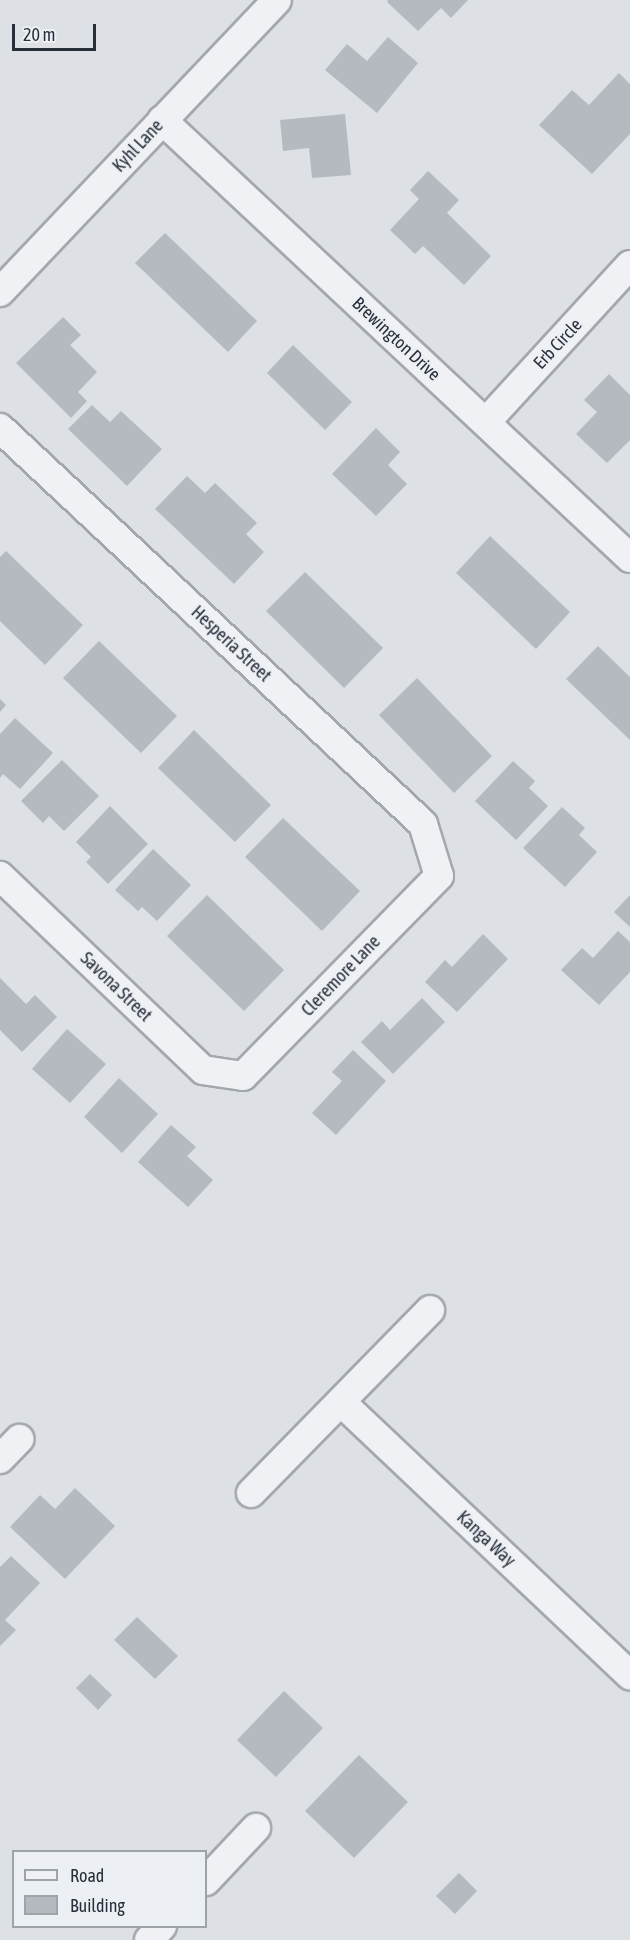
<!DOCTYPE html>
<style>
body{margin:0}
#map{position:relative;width:630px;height:1940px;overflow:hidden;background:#dde0e5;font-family:"Asap Condensed",sans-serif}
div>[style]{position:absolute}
.building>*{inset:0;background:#b5bac1}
.roads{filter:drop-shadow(2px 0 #a3a7ae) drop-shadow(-2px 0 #a3a7ae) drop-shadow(0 2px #a3a7ae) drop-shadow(0 -2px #a3a7ae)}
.minor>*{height:28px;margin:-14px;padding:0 14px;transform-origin:14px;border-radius:14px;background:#eff1f4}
span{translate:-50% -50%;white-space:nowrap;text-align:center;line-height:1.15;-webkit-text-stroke:4.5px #eceff3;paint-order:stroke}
.street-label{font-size:18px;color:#282f3a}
.legend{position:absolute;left:12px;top:1850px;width:195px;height:78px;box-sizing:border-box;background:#eceff3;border:2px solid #9ea2a9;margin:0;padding:8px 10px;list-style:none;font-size:18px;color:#282f3a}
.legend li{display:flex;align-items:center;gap:12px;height:30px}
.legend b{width:30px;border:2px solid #9ea2a9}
.scale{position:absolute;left:12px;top:24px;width:84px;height:27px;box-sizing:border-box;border:3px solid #282f3a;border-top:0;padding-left:8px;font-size:18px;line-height:21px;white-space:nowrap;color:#282f3a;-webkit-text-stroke:4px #eceff3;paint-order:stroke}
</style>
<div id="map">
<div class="building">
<div style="clip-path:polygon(388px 0,468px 0,451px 18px,441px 8px,418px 31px,387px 2px)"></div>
<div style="clip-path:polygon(388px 37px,418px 63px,377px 113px,325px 70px,347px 44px,367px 61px)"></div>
<div style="clip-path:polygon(619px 73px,630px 84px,630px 134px,592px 174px,539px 125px,572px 90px,589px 105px)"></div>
<div style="clip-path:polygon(345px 114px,351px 175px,312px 178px,309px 148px,283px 151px,280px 120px)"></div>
<div style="clip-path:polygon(428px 171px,459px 200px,447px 213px,491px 256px,464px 285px,423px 246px,415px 254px,390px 230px,419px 199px,410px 190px)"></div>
<div style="clip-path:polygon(165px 233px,257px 321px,228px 352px,135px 263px)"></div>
<div style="clip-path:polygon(63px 317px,81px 335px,70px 345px,97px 372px,78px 392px,87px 401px,71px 418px,16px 363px)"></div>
<div style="clip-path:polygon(293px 345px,352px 402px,325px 430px,267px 373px)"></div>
<div style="clip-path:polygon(609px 374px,630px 395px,630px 440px,607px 463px,576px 434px,597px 412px,584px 400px)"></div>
<div style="clip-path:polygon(92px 405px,110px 422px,121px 411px,162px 449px,127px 486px,68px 429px)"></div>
<div style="clip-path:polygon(376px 428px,400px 452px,388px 465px,407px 484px,376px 516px,332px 474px)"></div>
<div style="clip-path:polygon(187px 476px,205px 493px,215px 483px,257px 523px,246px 534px,264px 552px,234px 584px,155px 509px)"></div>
<div style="clip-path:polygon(490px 536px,570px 612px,536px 649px,456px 573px)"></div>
<div style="clip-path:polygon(6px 551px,83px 625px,45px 665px,0 621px,0 557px)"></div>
<div style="clip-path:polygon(305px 572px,383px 648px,344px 688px,266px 611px)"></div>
<div style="clip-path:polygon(99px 641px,177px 716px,141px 753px,63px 678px)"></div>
<div style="clip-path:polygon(598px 646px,630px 677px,630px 740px,566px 679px)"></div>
<div style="clip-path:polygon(417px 678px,492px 756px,454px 793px,379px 715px)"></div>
<div style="clip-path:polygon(0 699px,6px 705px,0 712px)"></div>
<div style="clip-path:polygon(15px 718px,53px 753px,20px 789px,3px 774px,0 778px,0 734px)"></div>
<div style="clip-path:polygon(194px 730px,271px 805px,235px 842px,158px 768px)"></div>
<div style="clip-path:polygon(62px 760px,99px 796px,64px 831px,49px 816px,43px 823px,21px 801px)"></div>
<div style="clip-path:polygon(513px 761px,535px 781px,529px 788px,548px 806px,516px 840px,475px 801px)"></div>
<div style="clip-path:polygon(110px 806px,148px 844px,108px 884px,86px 862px,91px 857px,76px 842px)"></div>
<div style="clip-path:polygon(562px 807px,585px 828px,579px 835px,597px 852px,565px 887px,523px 848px)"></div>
<div style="clip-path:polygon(283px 818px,360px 891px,322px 931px,245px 857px)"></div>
<div style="clip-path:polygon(153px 849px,191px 885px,157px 921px,142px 907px,138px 911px,115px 890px)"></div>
<div style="clip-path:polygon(207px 895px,284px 970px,244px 1011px,167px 936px)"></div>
<div style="clip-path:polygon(630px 895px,630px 927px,614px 912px)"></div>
<div style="clip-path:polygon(618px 931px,630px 942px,630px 972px,599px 1005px,561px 970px,582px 948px,593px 958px)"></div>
<div style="clip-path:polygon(483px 934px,508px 959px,457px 1012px,425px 982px,445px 960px,452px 967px)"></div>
<div style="clip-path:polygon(0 978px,26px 1004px,35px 995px,57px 1017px,22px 1052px,0 1030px)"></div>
<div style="clip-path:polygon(422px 998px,445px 1022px,393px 1074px,361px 1042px,382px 1021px,390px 1030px)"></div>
<div style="clip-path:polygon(67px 1029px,106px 1064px,70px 1103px,32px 1069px)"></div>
<div style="clip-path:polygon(353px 1050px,386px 1081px,336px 1135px,312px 1113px,342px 1081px,332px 1072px)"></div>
<div style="clip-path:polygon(119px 1078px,158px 1114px,122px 1153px,84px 1117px)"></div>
<div style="clip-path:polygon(171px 1125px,196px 1147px,187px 1156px,213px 1180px,188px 1207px,138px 1162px)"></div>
<div style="clip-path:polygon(75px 1488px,115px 1526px,65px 1579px,10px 1527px,40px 1495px,55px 1509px)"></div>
<div style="clip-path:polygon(11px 1556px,40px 1583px,5px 1620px,16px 1630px,0 1646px,0 1567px)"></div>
<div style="clip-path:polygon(137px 1617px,178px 1656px,155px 1679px,114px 1640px)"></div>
<div style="clip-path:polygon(90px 1674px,112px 1695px,98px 1710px,76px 1688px)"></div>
<div style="clip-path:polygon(284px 1691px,323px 1728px,276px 1777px,237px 1740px)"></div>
<div style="clip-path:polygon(359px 1755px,408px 1802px,354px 1858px,305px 1811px)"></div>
<div style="clip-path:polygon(459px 1873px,477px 1891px,455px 1914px,436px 1896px)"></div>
</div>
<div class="roads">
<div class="minor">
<div style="left:162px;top:120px;width:641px;rotate:43.1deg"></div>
<div style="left:0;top:292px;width:402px;rotate:-46.5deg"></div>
<div style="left:486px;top:422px;width:213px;rotate:-47.5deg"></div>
<div style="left:0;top:428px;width:579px;rotate:43.11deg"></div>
<div style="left:423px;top:824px;width:54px;rotate:72.9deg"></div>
<div style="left:439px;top:876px;width:280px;rotate:134.4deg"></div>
<div style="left:243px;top:1076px;width:40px;rotate:-171.5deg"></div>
<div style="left:203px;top:1070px;width:281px;rotate:-136.3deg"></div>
<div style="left:341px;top:1402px;width:398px;rotate:43.4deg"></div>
<div style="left:0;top:1459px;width:28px;rotate:-46deg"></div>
<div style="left:251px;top:1493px;width:256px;rotate:-45.6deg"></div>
<div style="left:206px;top:1881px;width:73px;rotate:-46.7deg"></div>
<div style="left:149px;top:1940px;width:19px;rotate:-47deg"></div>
</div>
</div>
<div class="street-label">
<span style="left:138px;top:146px;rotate:-47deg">Kyhl Lane</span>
<span style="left:396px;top:339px;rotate:43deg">Brewington Drive</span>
<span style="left:558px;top:344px;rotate:-47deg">Erb Circle</span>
<span style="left:231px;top:644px;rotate:43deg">Hesperia Street</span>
<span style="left:341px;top:976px;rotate:-46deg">Cleremore Lane</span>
<span style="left:116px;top:987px;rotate:44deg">Savona Street</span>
<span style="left:486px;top:1539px;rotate:43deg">Kanga Way</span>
</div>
<ul class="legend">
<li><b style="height:8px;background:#eff1f4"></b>Road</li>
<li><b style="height:16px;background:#b5bac1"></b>Building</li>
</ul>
<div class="scale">20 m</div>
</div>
